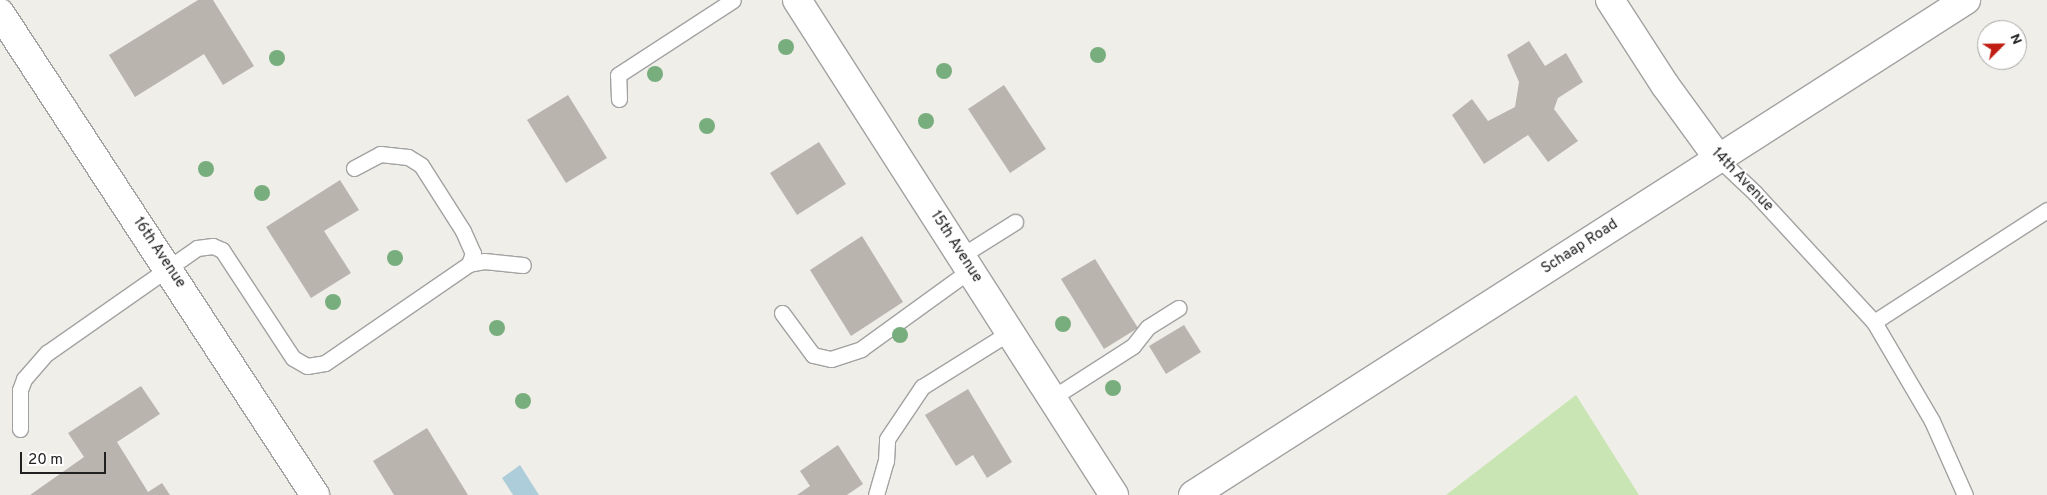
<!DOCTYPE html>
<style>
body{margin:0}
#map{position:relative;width:2047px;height:495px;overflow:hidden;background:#f0eee8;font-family:Overpass,sans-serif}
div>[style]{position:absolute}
.grass>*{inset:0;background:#c8e5b3}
.water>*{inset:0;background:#adcdda}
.building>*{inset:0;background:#bab4ae}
.roads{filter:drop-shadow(1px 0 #a2a2a2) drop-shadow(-1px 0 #a2a2a2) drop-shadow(0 1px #a2a2a2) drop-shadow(0 -1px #a2a2a2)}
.service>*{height:15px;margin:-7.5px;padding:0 7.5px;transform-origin:7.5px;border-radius:7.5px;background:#fff}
.minor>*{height:28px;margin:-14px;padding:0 14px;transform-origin:14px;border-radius:14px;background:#fff}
.trees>*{width:16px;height:16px;margin:-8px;border-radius:50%;background:#78ad7d}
span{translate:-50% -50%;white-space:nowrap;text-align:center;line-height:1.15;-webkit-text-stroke:4px #fff;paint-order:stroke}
.street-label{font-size:15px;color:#212121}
.north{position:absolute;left:1977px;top:20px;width:50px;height:50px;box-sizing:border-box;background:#fff;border:1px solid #a6a6a6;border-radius:50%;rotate:67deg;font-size:14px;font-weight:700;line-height:20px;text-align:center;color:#212121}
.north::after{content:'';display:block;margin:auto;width:18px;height:22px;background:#c01e12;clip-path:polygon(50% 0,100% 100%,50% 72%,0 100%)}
.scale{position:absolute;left:20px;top:452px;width:86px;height:22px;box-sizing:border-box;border:2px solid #212121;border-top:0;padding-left:6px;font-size:15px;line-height:18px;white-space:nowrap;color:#212121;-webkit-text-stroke:4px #fff;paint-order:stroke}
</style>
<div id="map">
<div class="grass">
<div style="clip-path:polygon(1576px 395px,1639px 495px,1446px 495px)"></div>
</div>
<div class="water">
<div style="clip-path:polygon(520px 465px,539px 495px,513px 495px,502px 478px)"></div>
</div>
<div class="building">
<div style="clip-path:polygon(198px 0,213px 0,254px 66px,223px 85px,204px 54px,135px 97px,109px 55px)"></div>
<div style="clip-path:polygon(1529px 41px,1545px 66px,1566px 53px,1583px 82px,1558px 98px,1554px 109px,1578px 141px,1548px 162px,1528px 135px,1484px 164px,1452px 115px,1472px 99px,1488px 121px,1515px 107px,1519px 82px,1507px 55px)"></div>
<div style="clip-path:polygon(1004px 85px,1046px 149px,1010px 173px,968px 109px)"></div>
<div style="clip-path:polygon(568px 95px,607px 158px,566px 183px,527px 120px)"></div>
<div style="clip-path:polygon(819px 142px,846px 184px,797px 215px,770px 173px)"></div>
<div style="clip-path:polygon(340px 180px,359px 210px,324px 231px,351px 273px,311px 298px,266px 227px)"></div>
<div style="clip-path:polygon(862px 236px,903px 302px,851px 336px,810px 270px)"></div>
<div style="clip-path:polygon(1095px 259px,1138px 328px,1104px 349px,1061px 279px)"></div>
<div style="clip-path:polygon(1184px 325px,1201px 352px,1166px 374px,1149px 346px)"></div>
<div style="clip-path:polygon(141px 386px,160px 414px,117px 442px,148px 492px,162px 483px,170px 495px,30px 495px,84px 457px,68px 433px)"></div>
<div style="clip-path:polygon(968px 389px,1012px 462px,987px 478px,973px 455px,956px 466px,925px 415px)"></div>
<div style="clip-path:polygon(427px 428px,468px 495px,394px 495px,373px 461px)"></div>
<div style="clip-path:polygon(838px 445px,863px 484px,847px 495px,797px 495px,810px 486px,800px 471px)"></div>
</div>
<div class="roads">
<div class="service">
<div style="left:619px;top:99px;width:24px;rotate:-92deg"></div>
<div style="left:618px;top:75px;width:137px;rotate:-33.1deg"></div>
<div style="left:1718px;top:158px;width:51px;rotate:43.4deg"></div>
<div style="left:1755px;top:193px;width:176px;rotate:47.3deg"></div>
<div style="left:1874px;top:322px;width:115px;rotate:59.6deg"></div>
<div style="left:1932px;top:421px;width:81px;rotate:66deg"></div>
<div style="left:354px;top:168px;width:30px;rotate:-28deg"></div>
<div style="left:380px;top:154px;width:28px;rotate:6deg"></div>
<div style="left:408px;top:157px;width:15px;rotate:32deg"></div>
<div style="left:421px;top:165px;width:78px;rotate:57.5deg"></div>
<div style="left:463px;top:231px;width:24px;rotate:66deg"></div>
<div style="left:473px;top:253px;width:12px;rotate:110deg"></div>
<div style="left:961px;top:256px;width:64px;rotate:-32.2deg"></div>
<div style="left:782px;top:313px;width:52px;rotate:53.6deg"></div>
<div style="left:813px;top:355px;width:18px;rotate:13deg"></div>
<div style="left:831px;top:359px;width:32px;rotate:-18deg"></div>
<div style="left:861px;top:349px;width:135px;rotate:-35.9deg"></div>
<div style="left:1874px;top:322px;width:206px;rotate:-32.9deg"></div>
<div style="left:1052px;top:398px;width:96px;rotate:-32.7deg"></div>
<div style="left:1133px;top:346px;width:24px;rotate:-52deg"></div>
<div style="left:1148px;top:327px;width:36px;rotate:-32deg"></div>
<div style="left:20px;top:429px;width:39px;rotate:-90deg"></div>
<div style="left:20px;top:390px;width:12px;rotate:-70deg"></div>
<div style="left:24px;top:379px;width:35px;rotate:-49deg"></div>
<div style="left:47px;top:353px;width:183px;rotate:-35deg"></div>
<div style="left:197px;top:248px;width:16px;rotate:-7deg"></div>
<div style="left:213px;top:246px;width:10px;rotate:24deg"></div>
<div style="left:222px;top:250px;width:129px;rotate:56.7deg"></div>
<div style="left:293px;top:358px;width:16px;rotate:30deg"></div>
<div style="left:307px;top:366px;width:18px;rotate:-9deg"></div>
<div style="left:325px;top:363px;width:175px;rotate:-34.5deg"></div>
<div style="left:469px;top:264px;width:15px;rotate:-11deg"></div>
<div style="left:484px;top:261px;width:39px;rotate:6deg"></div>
<div style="left:876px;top:495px;width:35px;rotate:-74deg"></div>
<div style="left:886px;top:461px;width:22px;rotate:-87deg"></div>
<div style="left:887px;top:439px;width:63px;rotate:-56.1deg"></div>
<div style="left:922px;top:387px;width:104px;rotate:-32deg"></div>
</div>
<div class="minor">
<div style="left:797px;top:0;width:588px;rotate:57.36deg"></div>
<div style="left:1610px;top:0;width:101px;rotate:57.1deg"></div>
<div style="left:1665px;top:85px;width:90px;rotate:54deg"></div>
<div style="left:0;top:13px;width:576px;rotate:56.83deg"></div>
<div style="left:1193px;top:495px;width:918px;rotate:-32.63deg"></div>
</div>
</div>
<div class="trees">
<div style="left:786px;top:47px"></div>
<div style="left:1098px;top:55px"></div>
<div style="left:277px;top:58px"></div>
<div style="left:944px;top:71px"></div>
<div style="left:655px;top:74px"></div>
<div style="left:926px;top:121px"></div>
<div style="left:707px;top:126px"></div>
<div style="left:206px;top:169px"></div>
<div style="left:262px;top:193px"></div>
<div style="left:395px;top:258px"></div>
<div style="left:333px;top:302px"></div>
<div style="left:1063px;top:324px"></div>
<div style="left:497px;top:328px"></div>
<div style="left:900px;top:335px"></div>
<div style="left:1113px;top:388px"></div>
<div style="left:523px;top:401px"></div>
</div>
<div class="street-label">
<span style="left:1742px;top:180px;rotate:46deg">14th Avenue</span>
<span style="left:956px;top:247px;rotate:57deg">15th Avenue</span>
<span style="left:1580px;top:247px;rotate:-33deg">Schaap Road</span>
<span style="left:159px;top:253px;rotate:56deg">16th Avenue</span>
</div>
<div class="north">N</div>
<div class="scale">20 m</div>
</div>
